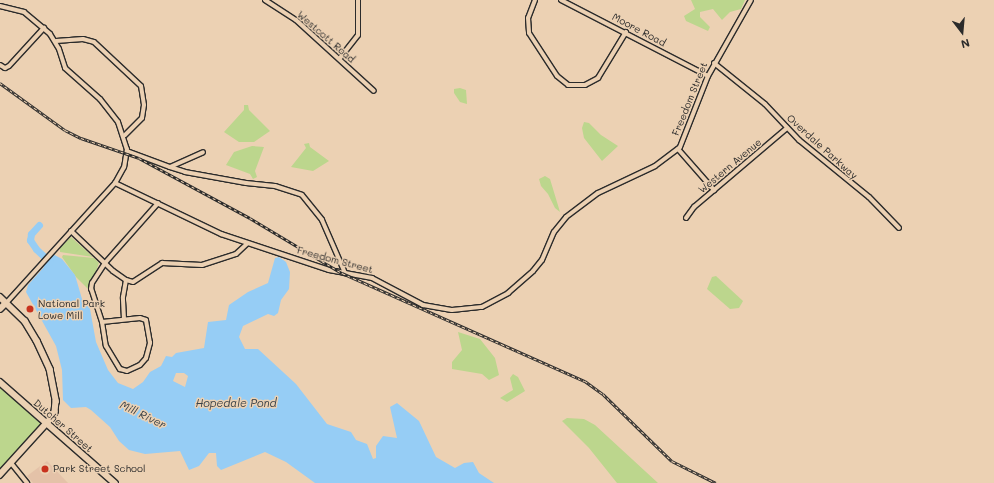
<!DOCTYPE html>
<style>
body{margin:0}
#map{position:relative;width:994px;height:483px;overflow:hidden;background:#ecd1b3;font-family:Mali,sans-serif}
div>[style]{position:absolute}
.built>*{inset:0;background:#e4c2a8}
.green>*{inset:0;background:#bcd68d}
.water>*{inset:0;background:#96cdf5}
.river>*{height:7px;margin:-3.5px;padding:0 3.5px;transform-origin:3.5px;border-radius:3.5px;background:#96cdf5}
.roads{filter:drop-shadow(1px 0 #2b2b2b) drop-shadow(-1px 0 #2b2b2b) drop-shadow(0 1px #2b2b2b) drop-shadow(0 -1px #2b2b2b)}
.street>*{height:4px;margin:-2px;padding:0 2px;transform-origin:2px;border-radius:2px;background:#ecd1b3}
.secondary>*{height:5.5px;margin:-2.75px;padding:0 2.75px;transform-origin:2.75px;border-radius:2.75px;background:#ecd1b3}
.rail>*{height:2.5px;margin-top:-1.25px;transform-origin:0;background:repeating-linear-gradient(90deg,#ecd1b3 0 3px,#2b2b2b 0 6px);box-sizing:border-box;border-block:1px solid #2b2b2b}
.dots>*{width:11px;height:11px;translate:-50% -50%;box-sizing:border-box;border:2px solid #ecd1b3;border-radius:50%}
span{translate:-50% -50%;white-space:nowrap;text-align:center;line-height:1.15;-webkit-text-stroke:3px #ecd1b3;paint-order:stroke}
.street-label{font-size:10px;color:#2b2b2b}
.poi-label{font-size:10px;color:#2b2b2b}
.left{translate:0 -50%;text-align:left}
.water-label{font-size:11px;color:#3b4349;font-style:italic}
.north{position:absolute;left:942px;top:12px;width:40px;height:40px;-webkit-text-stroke:3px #ecd1b3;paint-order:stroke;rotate:164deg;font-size:11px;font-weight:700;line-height:16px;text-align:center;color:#2b2b2b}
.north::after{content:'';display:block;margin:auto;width:14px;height:18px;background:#2b2b2b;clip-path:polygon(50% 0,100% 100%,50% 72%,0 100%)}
</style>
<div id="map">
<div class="built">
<div style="clip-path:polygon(47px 461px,68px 483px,33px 483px,27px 476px)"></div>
</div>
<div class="green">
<div style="clip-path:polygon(691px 0,745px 0,741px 9px,730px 12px,722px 20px,713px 9px,700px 12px,700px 17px,710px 27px,708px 31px,686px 21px,684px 16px,695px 9px)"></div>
<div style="clip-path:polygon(460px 88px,466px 90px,467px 104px,460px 102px,454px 93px,454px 89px)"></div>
<div style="clip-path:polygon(244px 105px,248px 105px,249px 110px,270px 131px,254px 142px,239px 142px,224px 132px,244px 110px)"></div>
<div style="clip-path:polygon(584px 122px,589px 123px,601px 135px,618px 146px,602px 161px,584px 138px,582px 128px)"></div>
<div style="clip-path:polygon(309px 143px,310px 147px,329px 161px,313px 171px,291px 167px,306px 148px,304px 144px)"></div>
<div style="clip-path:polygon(252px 146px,264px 147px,255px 171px,257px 177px,253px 179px,250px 174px,226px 165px,234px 152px)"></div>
<div style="clip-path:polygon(545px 176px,550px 179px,560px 212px,555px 208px,548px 194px,541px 186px,539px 179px)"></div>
<div style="clip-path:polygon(71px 237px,93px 257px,60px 252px,60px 248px)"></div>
<div style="clip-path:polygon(63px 255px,94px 258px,99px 263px,89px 290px,76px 277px,62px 257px)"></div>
<div style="clip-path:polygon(716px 276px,743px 301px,739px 308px,730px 309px,707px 289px,712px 277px)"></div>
<div style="clip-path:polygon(458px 332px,480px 339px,495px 358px,499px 375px,489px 380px,482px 374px,452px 369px,452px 362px,462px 350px)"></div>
<div style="clip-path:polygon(513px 374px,518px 377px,525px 391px,507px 402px,500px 398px,513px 390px,510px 378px)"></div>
<div style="clip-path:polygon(0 385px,43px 424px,0 472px)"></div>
<div style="clip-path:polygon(567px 418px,584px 419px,595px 425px,658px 483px,617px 483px,589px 448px,562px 421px)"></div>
</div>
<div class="water">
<div style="clip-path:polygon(evenodd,49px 252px,62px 259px,75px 275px,82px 299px,90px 309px,96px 342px,108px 370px,118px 383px,133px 389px,143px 382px,150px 372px,161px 366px,166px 356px,172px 357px,176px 353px,204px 348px,208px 322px,226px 320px,229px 305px,248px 292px,268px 283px,275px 258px,279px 257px,286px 262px,290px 272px,289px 289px,281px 300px,278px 313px,274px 316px,268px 314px,243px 326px,239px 337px,245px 349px,258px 349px,296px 384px,327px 424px,351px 432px,356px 440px,367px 444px,373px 459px,376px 458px,376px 446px,383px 436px,397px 438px,390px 407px,397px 403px,419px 421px,436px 457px,455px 468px,464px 463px,473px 462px,479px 473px,494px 483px,315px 483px,286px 462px,265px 452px,221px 470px,217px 466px,216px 453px,209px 453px,199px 466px,189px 470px,180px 451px,145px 454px,129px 450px,119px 441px,110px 427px,91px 410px,86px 407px,71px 408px,63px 400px,62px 370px,56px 346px,26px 292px,28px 285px,44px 267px,40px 261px,49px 252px,176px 373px,184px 373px,188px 376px,185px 387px,173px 381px,176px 373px)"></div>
</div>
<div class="river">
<div style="left:39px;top:225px;width:12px;rotate:132deg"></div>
<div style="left:31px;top:234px;width:6px;rotate:99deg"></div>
<div style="left:30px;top:240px;width:11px;rotate:56deg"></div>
<div style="left:36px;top:249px;width:19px;rotate:43deg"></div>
</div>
<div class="roads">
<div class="street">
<div style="left:265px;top:0;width:37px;rotate:33deg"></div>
<div style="left:296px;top:20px;width:105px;rotate:42.3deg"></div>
<div style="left:535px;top:0;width:19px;rotate:111deg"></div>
<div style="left:528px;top:18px;width:15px;rotate:86deg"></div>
<div style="left:529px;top:33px;width:51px;rotate:56.9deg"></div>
<div style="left:557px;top:76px;width:14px;rotate:39deg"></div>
<div style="left:568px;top:85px;width:17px"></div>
<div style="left:585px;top:85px;width:15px;rotate:-28deg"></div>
<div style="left:598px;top:78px;width:54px;rotate:-58.7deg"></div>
<div style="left:561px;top:0;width:165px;rotate:27.3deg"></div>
<div style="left:0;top:6px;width:25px;rotate:14deg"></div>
<div style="left:24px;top:12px;width:34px;rotate:40deg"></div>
<div style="left:50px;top:34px;width:17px;rotate:59deg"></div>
<div style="left:59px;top:49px;width:20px;rotate:72deg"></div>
<div style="left:65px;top:68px;width:47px;rotate:41.5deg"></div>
<div style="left:100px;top:99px;width:29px;rotate:52deg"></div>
<div style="left:118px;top:122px;width:28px;rotate:72deg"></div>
<div style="left:127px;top:149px;width:18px;rotate:99deg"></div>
<div style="left:124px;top:167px;width:18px;rotate:119deg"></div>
<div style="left:115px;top:183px;width:162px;rotate:132.2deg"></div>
<div style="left:56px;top:41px;width:27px;rotate:-4deg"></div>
<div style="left:83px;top:39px;width:11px;rotate:15deg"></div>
<div style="left:94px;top:42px;width:64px;rotate:43.1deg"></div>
<div style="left:141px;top:86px;width:19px;rotate:81deg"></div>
<div style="left:144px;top:105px;width:13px;rotate:99deg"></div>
<div style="left:142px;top:118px;width:24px;rotate:135deg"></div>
<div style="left:340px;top:58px;width:29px;rotate:-52deg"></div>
<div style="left:358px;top:35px;width:35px;rotate:-90deg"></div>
<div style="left:714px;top:63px;width:65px;rotate:38.8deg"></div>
<div style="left:765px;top:104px;width:50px;rotate:46.6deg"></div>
<div style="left:799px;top:140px;width:90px;rotate:39.2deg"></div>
<div style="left:869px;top:197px;width:43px;rotate:45.9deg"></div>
<div style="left:0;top:65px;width:6px;rotate:31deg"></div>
<div style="left:5px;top:68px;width:4px;rotate:-27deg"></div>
<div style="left:9px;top:66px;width:52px;rotate:-47.4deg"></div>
<div style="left:678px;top:149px;width:55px;rotate:48.7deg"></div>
<div style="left:127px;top:151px;width:46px;rotate:20.4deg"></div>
<div style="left:170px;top:167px;width:36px;rotate:-24deg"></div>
<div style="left:170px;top:167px;width:16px;rotate:18deg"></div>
<div style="left:185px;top:172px;width:62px;rotate:10.2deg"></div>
<div style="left:246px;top:183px;width:29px;rotate:6deg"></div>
<div style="left:275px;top:186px;width:28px;rotate:18deg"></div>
<div style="left:302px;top:195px;width:32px;rotate:51deg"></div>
<div style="left:322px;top:220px;width:58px;rotate:66.5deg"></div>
<div style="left:115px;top:183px;width:118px;rotate:25.7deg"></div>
<div style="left:221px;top:234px;width:114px;rotate:18.4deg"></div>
<div style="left:329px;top:270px;width:44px;rotate:10.5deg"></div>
<div style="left:372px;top:278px;width:58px;rotate:27.9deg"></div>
<div style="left:423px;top:305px;width:29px;rotate:10deg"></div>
<div style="left:452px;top:310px;width:30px;rotate:-6deg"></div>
<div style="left:482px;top:307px;width:30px;rotate:-28deg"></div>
<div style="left:508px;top:293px;width:33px;rotate:-41deg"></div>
<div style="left:533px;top:271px;width:14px;rotate:-51deg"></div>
<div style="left:542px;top:260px;width:30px;rotate:-67deg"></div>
<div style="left:554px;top:232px;width:19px;rotate:-51deg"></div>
<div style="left:566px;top:217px;width:40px;rotate:-37deg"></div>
<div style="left:598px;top:193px;width:63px;rotate:-25.3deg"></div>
<div style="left:655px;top:166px;width:31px;rotate:-37deg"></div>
<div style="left:680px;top:147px;width:76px;rotate:-68.5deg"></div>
<div style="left:708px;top:76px;width:87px;rotate:-60.5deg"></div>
<div style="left:686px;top:218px;width:14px;rotate:-54deg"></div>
<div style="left:694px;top:207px;width:122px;rotate:-40.3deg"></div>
<div style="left:71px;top:231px;width:58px;rotate:43.6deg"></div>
<div style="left:113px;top:271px;width:16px;rotate:35deg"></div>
<div style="left:126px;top:280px;width:7px;rotate:16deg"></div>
<div style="left:133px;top:282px;width:35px;rotate:-33deg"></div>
<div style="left:162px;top:263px;width:40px;rotate:2.9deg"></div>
<div style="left:202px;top:265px;width:36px;rotate:-18deg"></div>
<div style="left:236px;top:254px;width:16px;rotate:-43deg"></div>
<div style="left:124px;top:319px;width:22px;rotate:-93deg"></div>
<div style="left:123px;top:297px;width:17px;rotate:-80deg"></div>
<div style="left:102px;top:322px;width:24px;rotate:81deg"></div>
<div style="left:106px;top:346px;width:27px;rotate:59deg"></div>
<div style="left:120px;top:369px;width:7px;rotate:16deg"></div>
<div style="left:127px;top:371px;width:14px;rotate:-25deg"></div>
<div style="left:140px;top:365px;width:9px;rotate:-49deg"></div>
<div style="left:146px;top:358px;width:16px;rotate:-75deg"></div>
<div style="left:150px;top:343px;width:23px;rotate:-100deg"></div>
<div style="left:146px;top:320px;width:6px;rotate:-162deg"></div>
<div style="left:140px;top:318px;width:38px;rotate:174deg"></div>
<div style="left:102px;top:322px;width:35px;rotate:-108deg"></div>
<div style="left:91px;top:289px;width:6px;rotate:-81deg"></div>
<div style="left:92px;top:283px;width:24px;rotate:-57deg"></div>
<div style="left:105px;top:263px;width:80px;rotate:-48.5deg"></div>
<div style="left:11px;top:463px;width:26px;rotate:51deg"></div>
</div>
<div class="secondary">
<div style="left:0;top:297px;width:35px;rotate:44deg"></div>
<div style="left:25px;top:321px;width:23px;rotate:59deg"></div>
<div style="left:37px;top:341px;width:31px;rotate:65deg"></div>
<div style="left:50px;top:369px;width:33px;rotate:79deg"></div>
<div style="left:56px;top:401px;width:11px;rotate:95deg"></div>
<div style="left:55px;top:412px;width:8px;rotate:120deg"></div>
<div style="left:51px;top:419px;width:76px;rotate:132.3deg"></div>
<div style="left:0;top:309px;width:8px;rotate:-45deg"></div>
<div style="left:0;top:382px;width:153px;rotate:41.3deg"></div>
</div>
</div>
<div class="rail">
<div style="left:0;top:83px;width:80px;rotate:35.9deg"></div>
<div style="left:65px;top:130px;width:18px;rotate:27deg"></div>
<div style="left:81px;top:138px;width:61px;rotate:19deg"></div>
<div style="left:139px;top:158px;width:126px;rotate:28.4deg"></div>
<div style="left:250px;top:218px;width:107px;rotate:30.9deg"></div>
<div style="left:342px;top:273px;width:266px;rotate:24deg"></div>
<div style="left:585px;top:381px;width:22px;rotate:36deg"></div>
<div style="left:603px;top:394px;width:96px;rotate:44.2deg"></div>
<div style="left:672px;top:461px;width:49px;rotate:26.6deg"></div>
</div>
<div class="dots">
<div style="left:30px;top:309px;background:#c8321e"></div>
<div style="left:45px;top:469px;background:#c8321e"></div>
</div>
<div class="street-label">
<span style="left:639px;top:30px;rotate:28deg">Moore Road</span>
<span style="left:326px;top:37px;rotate:41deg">Westcott Road</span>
<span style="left:690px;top:99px;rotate:-68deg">Freedom Street</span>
<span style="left:822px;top:147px;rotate:42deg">Overdale Parkway</span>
<span style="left:730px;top:166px;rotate:-40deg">Western Avenue</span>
<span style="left:335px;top:260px;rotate:15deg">Freedom Street</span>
<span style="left:63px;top:426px;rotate:41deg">Dutcher Street</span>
</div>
<div class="poi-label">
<span class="left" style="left:38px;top:309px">National Park<br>Lowe Mill</span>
<span class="left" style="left:53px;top:469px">Park Street School</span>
</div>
<div class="water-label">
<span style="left:236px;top:403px">Hopedale Pond</span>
<span style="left:143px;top:415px;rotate:26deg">Mill River</span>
</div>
<div class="north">N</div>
</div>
